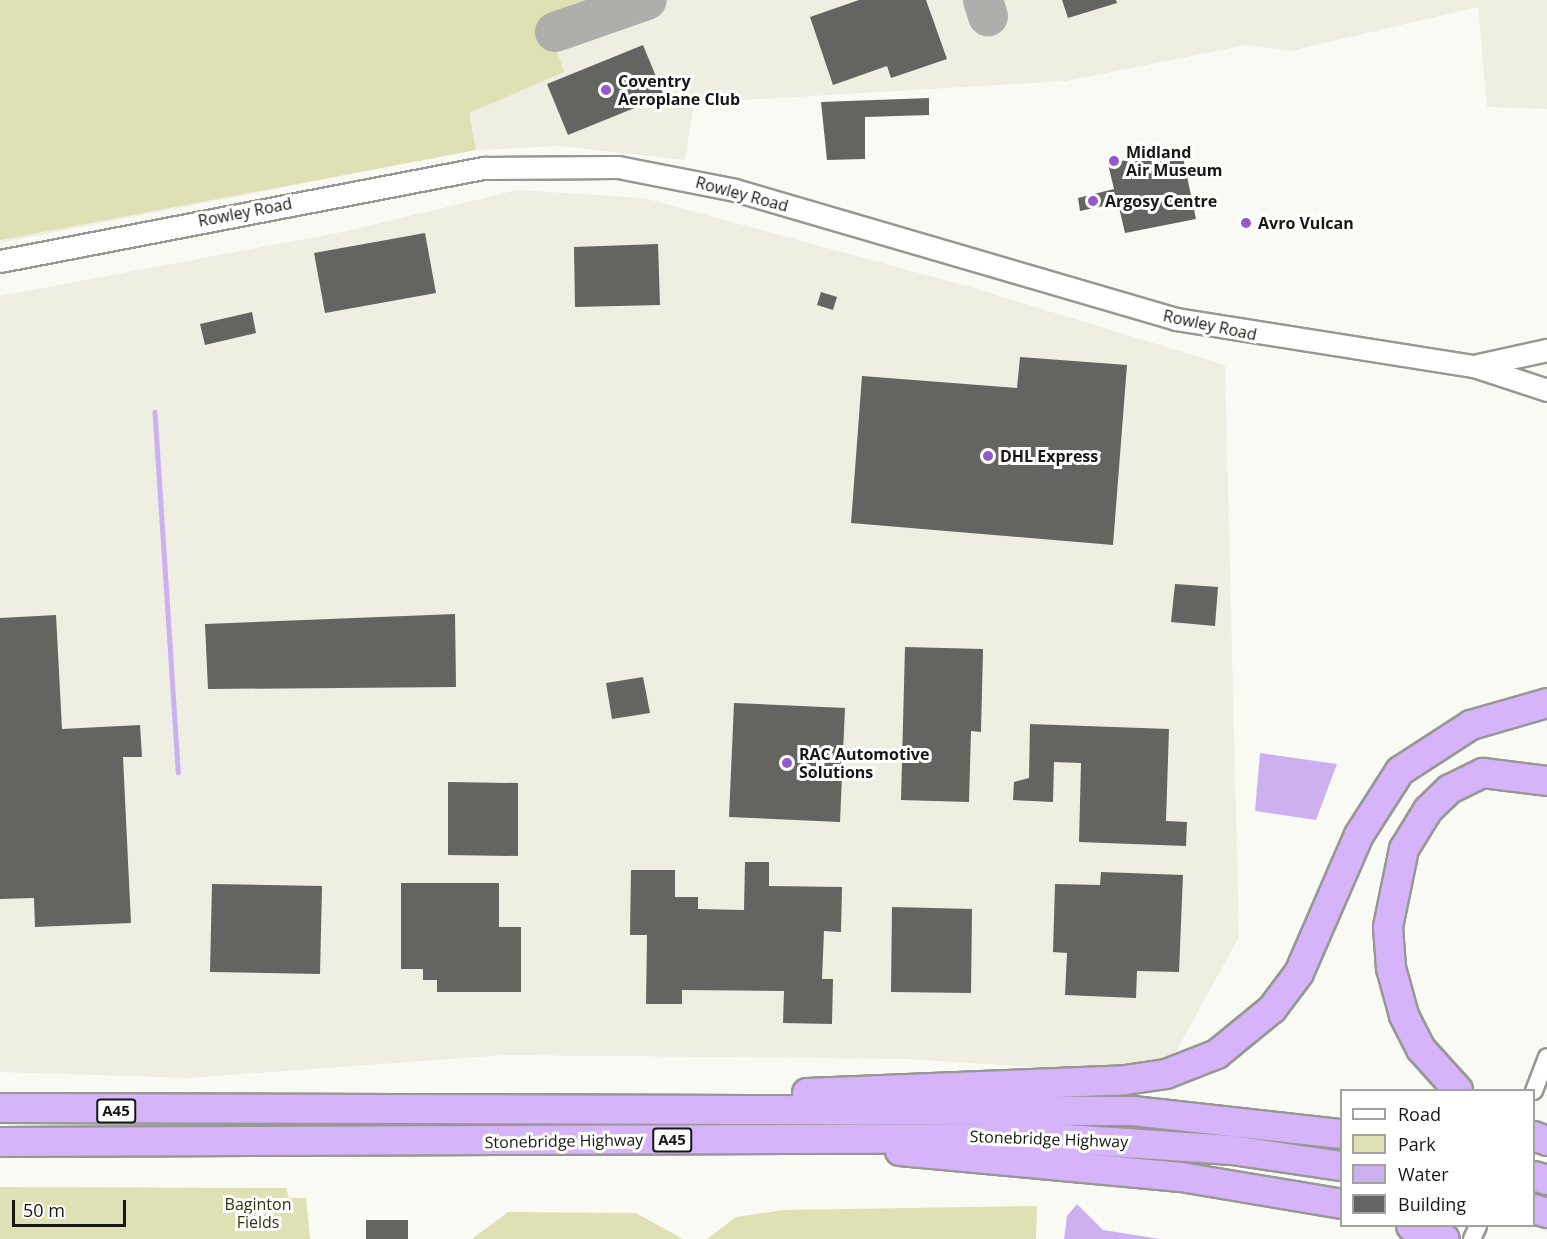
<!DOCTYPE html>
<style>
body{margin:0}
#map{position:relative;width:1547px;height:1239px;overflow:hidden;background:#fafaf5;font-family:"Open Sans",sans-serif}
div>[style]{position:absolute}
.built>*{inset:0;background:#eeeee2}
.green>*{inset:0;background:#e0e0b5}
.water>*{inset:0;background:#cdb0f0}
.stream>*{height:4.5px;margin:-2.25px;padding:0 2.25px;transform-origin:2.25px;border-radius:2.25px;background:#cdb0f0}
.taxiway>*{height:40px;margin:-20px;padding:0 20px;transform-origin:20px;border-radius:20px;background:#aeaeaa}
.building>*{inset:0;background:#646460}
.roads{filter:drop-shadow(2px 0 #979793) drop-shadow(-2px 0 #979793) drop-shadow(0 2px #979793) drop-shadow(0 -2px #979793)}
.minor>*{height:16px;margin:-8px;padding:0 8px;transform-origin:8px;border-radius:8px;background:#fff}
.tertiary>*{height:21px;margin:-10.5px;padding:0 10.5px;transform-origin:10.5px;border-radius:10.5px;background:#fff}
.trunk>*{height:28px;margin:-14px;padding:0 14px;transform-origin:14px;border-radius:14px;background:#d6b4fa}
.dots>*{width:16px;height:16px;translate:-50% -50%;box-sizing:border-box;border:3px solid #fffffe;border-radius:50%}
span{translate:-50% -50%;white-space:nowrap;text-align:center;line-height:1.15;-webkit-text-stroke:6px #fffffe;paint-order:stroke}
.shield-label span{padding:2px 4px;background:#fffffe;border:2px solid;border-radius:4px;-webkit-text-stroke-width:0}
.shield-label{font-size:15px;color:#171716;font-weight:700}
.poi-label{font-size:16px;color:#171716;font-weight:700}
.left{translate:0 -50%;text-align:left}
.street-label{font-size:16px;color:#171716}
.park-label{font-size:16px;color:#333211}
.legend{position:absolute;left:1340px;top:1089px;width:195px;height:138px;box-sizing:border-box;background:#fffffe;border:2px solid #a2a2a1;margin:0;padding:8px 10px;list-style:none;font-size:18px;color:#171716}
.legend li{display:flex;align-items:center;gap:12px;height:30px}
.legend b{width:30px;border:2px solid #a2a2a1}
.scale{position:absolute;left:12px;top:1200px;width:114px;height:27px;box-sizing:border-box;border:3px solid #171716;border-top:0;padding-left:8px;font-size:18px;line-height:21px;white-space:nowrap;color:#171716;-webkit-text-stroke:4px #fffffe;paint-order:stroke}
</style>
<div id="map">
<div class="built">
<div style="clip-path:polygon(0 0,1547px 0,1547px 109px,1487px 107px,1478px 7px,1290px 51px,1246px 45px,1066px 81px,694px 103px,685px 160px,560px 146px,476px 150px,0 243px)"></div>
<div style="clip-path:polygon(517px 190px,644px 198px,970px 287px,1225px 365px,1239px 937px,1163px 1075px,904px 1059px,505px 1055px,189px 1078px,0 1072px,0 296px,347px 231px)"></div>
</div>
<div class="green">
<div style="clip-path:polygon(0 0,614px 0,547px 22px,564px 72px,469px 113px,476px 150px,0 240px)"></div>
<div style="clip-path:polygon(0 1187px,286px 1188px,289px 1198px,306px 1198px,310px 1239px,0 1239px)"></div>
<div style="clip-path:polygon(1037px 1206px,1036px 1239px,707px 1239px,736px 1217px,783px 1210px)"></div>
<div style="clip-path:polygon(508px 1212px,636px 1213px,683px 1239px,472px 1239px)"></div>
</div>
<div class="water">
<div style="clip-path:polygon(1260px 753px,1337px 764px,1316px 820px,1255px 811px)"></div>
<div style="clip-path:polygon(1077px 1204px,1103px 1230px,1160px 1239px,1064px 1239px,1067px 1216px)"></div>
</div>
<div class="stream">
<div style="left:155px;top:412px;width:361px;rotate:86.3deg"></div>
</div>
<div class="taxiway">
<div style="left:983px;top:0;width:17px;rotate:73deg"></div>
<div style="left:555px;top:32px;width:97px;rotate:-19.2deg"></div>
</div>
<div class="building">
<div style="clip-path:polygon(859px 0,926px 0,947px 59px,891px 78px,887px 66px,833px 85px,810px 17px)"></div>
<div style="clip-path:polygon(1062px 0,1116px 0,1117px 3px,1068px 18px)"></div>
<div style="clip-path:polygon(643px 45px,664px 96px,568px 135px,547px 84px)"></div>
<div style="clip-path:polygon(929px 98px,929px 115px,865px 117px,865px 159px,827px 160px,821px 102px)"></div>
<div style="clip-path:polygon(1181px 148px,1196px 219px,1125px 233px,1118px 203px,1080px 211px,1078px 198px,1114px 189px,1108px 164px)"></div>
<div style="clip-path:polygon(425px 233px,436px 293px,325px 313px,314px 253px)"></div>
<div style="clip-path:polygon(658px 244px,660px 305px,575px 307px,574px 247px)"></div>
<div style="clip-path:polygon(821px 292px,837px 297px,833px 310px,817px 305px)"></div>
<div style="clip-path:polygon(252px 312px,256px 333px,205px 345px,200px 324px)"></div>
<div style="clip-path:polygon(1020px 357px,1127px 365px,1113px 545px,851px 523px,862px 376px,1017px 388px)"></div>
<div style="clip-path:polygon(1175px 584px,1218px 587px,1215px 626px,1171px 622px)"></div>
<div style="clip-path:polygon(455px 614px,456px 687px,208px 689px,205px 624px)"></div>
<div style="clip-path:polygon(56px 615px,62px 729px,140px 725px,142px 757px,123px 757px,131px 923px,35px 927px,34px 898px,0 899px,0 618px)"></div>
<div style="clip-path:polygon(905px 647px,983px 649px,981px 732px,971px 731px,969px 802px,901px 800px)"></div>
<div style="clip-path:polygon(643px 677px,650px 713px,612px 719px,606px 683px)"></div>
<div style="clip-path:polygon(734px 703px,845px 708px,840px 822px,729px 817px)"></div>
<div style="clip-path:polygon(1030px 724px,1169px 729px,1166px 821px,1187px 822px,1186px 846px,1079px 842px,1081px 763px,1054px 762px,1053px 802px,1013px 800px,1014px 782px,1029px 778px)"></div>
<div style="clip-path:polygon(448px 782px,518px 783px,518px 856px,448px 855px)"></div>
<div style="clip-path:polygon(745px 862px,769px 862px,769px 886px,842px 887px,841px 932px,824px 931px,822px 979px,833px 979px,832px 1024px,783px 1023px,784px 991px,682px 990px,682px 1004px,646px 1004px,647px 935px,630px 935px,631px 870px,675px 870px,675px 897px,698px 897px,698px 909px,744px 910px)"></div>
<div style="clip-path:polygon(1101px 872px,1183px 875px,1179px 972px,1137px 971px,1136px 998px,1065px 995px,1067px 953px,1053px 952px,1055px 884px,1100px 885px)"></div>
<div style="clip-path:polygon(401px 883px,499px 883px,499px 927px,521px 927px,521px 992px,437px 992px,437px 980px,423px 980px,423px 969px,401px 969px)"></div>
<div style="clip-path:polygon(212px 884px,322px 886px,320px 974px,210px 972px)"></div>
<div style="clip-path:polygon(892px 907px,972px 909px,971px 993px,891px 992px)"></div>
<div style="clip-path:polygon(366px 1220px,408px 1220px,408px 1239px,366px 1239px)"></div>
</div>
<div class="roads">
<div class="minor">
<div style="left:1534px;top:1091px;width:36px;rotate:-69deg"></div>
<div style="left:1472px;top:1239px;width:14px;rotate:-65deg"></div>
</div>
<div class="tertiary">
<div style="left:0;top:261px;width:493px;rotate:-10.9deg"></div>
<div style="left:484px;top:168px;width:134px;rotate:-0.4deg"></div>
<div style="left:618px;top:167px;width:119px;rotate:11.1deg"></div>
<div style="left:735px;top:190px;width:459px;rotate:16.3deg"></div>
<div style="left:1176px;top:319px;width:302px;rotate:9deg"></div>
<div style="left:1474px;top:366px;width:77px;rotate:18.2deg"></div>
<div style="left:1478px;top:365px;width:71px;rotate:-12.3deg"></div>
</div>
<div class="trunk">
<div style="left:1458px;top:1090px;width:55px;rotate:-132.1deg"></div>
<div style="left:1421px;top:1049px;width:38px;rotate:-117deg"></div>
<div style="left:1404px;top:1015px;width:49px;rotate:-105.5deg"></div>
<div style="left:1391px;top:968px;width:41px;rotate:-94.2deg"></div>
<div style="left:1388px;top:927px;width:80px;rotate:-78.4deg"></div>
<div style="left:1404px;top:849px;width:46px;rotate:-58.4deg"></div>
<div style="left:1428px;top:810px;width:30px;rotate:-44deg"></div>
<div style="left:1450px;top:789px;width:37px;rotate:-26deg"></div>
<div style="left:1483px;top:773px;width:64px;rotate:7.1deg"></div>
<div style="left:807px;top:1093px;width:318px;rotate:-2.3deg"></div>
<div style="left:1125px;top:1080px;width:41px;rotate:-8.3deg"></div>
<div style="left:1166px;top:1074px;width:55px;rotate:-21.4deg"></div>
<div style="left:1217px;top:1054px;width:71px;rotate:-39.3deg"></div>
<div style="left:1272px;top:1009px;width:45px;rotate:-53.1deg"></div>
<div style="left:1299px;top:973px;width:150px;rotate:-66.5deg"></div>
<div style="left:1359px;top:835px;width:76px;rotate:-57.4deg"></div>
<div style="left:1400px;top:771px;width:85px;rotate:-32.9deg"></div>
<div style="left:1471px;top:725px;width:79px;rotate:-16.1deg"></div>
<div style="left:0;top:1108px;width:1133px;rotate:0.15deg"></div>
<div style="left:1133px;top:1111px;width:210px;rotate:6.3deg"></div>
<div style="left:1534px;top:1136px;width:14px;rotate:21deg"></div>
<div style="left:0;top:1142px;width:1051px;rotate:-0.22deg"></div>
<div style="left:1051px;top:1138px;width:181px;rotate:3.8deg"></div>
<div style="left:1232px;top:1150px;width:111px;rotate:8.3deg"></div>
<div style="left:900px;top:1151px;width:282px;rotate:5.3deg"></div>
<div style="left:1181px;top:1177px;width:163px;rotate:9.5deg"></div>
<div style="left:1534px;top:1176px;width:14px;rotate:17deg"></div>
<div style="left:1534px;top:1209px;width:14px;rotate:17deg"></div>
<div style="left:1411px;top:1226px;width:36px;rotate:21deg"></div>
</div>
</div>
<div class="dots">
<div style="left:606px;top:90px;background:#9557ce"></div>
<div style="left:1114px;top:161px;background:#9557ce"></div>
<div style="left:1093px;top:201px;background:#9557ce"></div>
<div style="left:1246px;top:223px;background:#9557ce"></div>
<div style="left:988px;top:456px;background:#9557ce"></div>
<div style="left:787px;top:763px;background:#9557ce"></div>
</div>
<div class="shield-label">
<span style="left:116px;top:1111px">A45</span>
<span style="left:672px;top:1140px">A45</span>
</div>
<div class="poi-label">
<span class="left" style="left:618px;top:90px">Coventry<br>Aeroplane Club</span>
<span class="left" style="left:1126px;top:161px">Midland<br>Air Museum</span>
<span class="left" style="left:1105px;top:201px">Argosy Centre</span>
<span class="left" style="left:1258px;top:223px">Avro Vulcan</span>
<span class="left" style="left:1000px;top:456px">DHL Express</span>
<span class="left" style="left:799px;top:763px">RAC Automotive<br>Solutions</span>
</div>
<div class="street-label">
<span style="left:742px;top:194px;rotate:15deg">Rowley Road</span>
<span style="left:245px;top:212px;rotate:-11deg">Rowley Road</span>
<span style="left:1210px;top:325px;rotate:12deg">Rowley Road</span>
<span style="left:1049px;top:1139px;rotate:2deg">Stonebridge Highway</span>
<span style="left:564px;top:1141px;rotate:-1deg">Stonebridge Highway</span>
</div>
<div class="park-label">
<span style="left:258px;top:1213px">Baginton<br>Fields</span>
</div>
<ul class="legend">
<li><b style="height:8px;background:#fff"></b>Road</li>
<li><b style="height:16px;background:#e0e0b5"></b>Park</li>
<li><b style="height:16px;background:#cdb0f0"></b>Water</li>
<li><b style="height:16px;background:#646460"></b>Building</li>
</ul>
<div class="scale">50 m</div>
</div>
